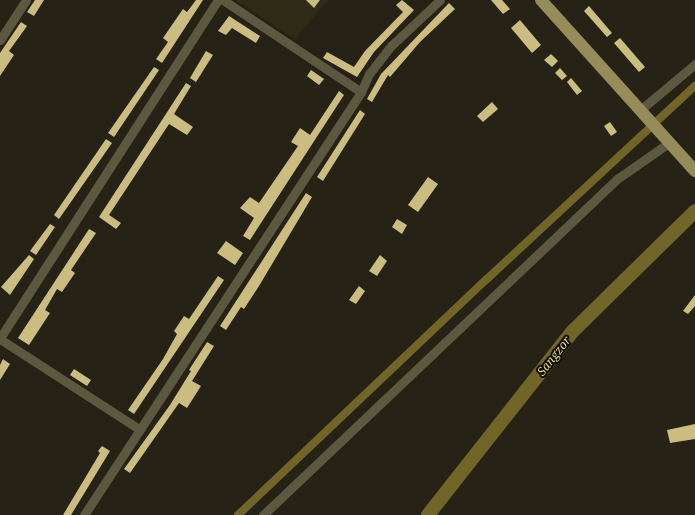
<!DOCTYPE html>
<style>
body{margin:0}
#map{position:relative;width:695px;height:515px;overflow:hidden;background:#262316;font-family:"Noto Serif",serif}
div>[style]{position:absolute}
.built>*{inset:0;background:#302b17}
.canal>*{height:8px;margin:-4px;padding:0 4px;transform-origin:4px;border-radius:4px;background:#726528}
.river>*{height:14px;margin:-7px;padding:0 7px;transform-origin:7px;border-radius:7px;background:#726528}
.building>*{inset:0;background:#cbbd7f}
.minor>*{height:9px;margin:-4.5px;padding:0 4.5px;transform-origin:4.5px;border-radius:4.5px;background:#5d5840}
.primary>*{height:12px;margin:-6px;padding:0 6px;transform-origin:6px;border-radius:6px;background:#968c59}
span{translate:-50% -50%;white-space:nowrap;text-align:center;line-height:1.15;-webkit-text-stroke:4px #0e0c07;paint-order:stroke}
.water-label{font-size:12px;color:#e8d57b;font-style:italic}
</style>
<div id="map">
<div class="built">
<div style="clip-path:polygon(236px 0,328px 0,295px 39px)"></div>
</div>
<div class="canal">
<div style="left:238px;top:515px;width:343px;rotate:-43.5deg"></div>
<div style="left:487px;top:279px;width:284px;rotate:-42.9deg"></div>
</div>
<div class="river">
<div style="left:428px;top:515px;width:234px;rotate:-51.8deg"></div>
<div style="left:573px;top:331px;width:171px;rotate:-44.5deg"></div>
</div>
<div class="building">
<div style="clip-path:polygon(35px 0,44px 0,34px 16px,27px 12px)"></div>
<div style="clip-path:polygon(196px 0,203px 0,162px 63px,156px 59px,168px 42px,163px 38px,183px 9px,187px 12px)"></div>
<div style="clip-path:polygon(306px 0,320px 0,314px 8px)"></div>
<div style="clip-path:polygon(402px 0,414px 10px,374px 52px,357px 77px,323px 58px,327px 52px,354px 67px,365px 51px,403px 12px,396px 5px)"></div>
<div style="clip-path:polygon(491px 0,502px 0,510px 9px,503px 14px)"></div>
<div style="clip-path:polygon(449px 3px,455px 9px,420px 42px,390px 77px,388px 75px,372px 102px,367px 99px,381px 74px)"></div>
<div style="clip-path:polygon(589px 6px,612px 33px,607px 37px,584px 11px)"></div>
<div style="clip-path:polygon(229px 16px,260px 36px,256px 43px,232px 28px,226px 35px,218px 31px)"></div>
<div style="clip-path:polygon(520px 20px,541px 45px,532px 53px,511px 28px)"></div>
<div style="clip-path:polygon(21px 22px,27px 26px,9px 51px,14px 55px,0 76px,0 53px)"></div>
<div style="clip-path:polygon(620px 38px,645px 67px,639px 72px,614px 43px)"></div>
<div style="clip-path:polygon(206px 51px,213px 55px,196px 82px,190px 78px)"></div>
<div style="clip-path:polygon(551px 54px,558px 61px,552px 67px,544px 60px)"></div>
<div style="clip-path:polygon(154px 67px,159px 70px,114px 137px,108px 133px)"></div>
<div style="clip-path:polygon(560px 68px,567px 76px,562px 80px,555px 73px)"></div>
<div style="clip-path:polygon(311px 70px,324px 79px,319px 85px,307px 76px)"></div>
<div style="clip-path:polygon(571px 78px,582px 91px,577px 95px,567px 82px)"></div>
<div style="clip-path:polygon(186px 83px,191px 86px,174px 114px,193px 127px,187px 135px,169px 124px,109px 215px,121px 223px,116px 229px,99px 217px)"></div>
<div style="clip-path:polygon(339px 91px,344px 95px,250px 240px,243px 236px,254px 218px,240px 208px,250px 197px,259px 203px,298px 146px,291px 142px,300px 128px,310px 135px)"></div>
<div style="clip-path:polygon(492px 102px,498px 109px,483px 122px,477px 116px)"></div>
<div style="clip-path:polygon(360px 110px,365px 114px,323px 181px,317px 177px)"></div>
<div style="clip-path:polygon(610px 122px,617px 132px,611px 136px,604px 126px)"></div>
<div style="clip-path:polygon(106px 139px,112px 143px,59px 219px,54px 215px)"></div>
<div style="clip-path:polygon(428px 177px,438px 184px,418px 212px,408px 205px)"></div>
<div style="clip-path:polygon(306px 193px,312px 197px,259px 286px,244px 309px,241px 307px,226px 330px,220px 326px)"></div>
<div style="clip-path:polygon(397px 219px,407px 225px,402px 234px,392px 227px)"></div>
<div style="clip-path:polygon(50px 224px,55px 227px,36px 255px,30px 251px)"></div>
<div style="clip-path:polygon(89px 229px,96px 233px,71px 270px,75px 273px,62px 292px,57px 289px,45px 310px,50px 313px,29px 345px,18px 338px)"></div>
<div style="clip-path:polygon(226px 241px,243px 253px,235px 265px,217px 253px)"></div>
<div style="clip-path:polygon(29px 255px,34px 259px,10px 295px,1px 287px)"></div>
<div style="clip-path:polygon(380px 255px,387px 261px,377px 276px,369px 271px)"></div>
<div style="clip-path:polygon(218px 276px,224px 280px,134px 414px,128px 410px,163px 359px,177px 334px,174px 331px,184px 316px,189px 319px)"></div>
<div style="clip-path:polygon(359px 286px,365px 291px,356px 304px,349px 300px)"></div>
<div style="clip-path:polygon(695px 295px,695px 306px,688px 314px,683px 311px)"></div>
<div style="clip-path:polygon(207px 342px,214px 346px,192px 381px,201px 386px,187px 408px,179px 403px,130px 473px,124px 469px,170px 405px,191px 371px,189px 370px)"></div>
<div style="clip-path:polygon(3px 359px,10px 364px,0 380px,0 365px)"></div>
<div style="clip-path:polygon(74px 369px,91px 380px,87px 386px,70px 375px)"></div>
<div style="clip-path:polygon(695px 424px,695px 439px,670px 443px,667px 430px)"></div>
<div style="clip-path:polygon(102px 446px,110px 451px,71px 515px,63px 515px,100px 453px,98px 451px)"></div>
</div>
<div class="minor">
<div style="left:223px;top:0;width:166px;rotate:33.7deg"></div>
<div style="left:0;top:40px;width:48px;rotate:-57deg"></div>
<div style="left:639px;top:111px;width:73px;rotate:-40deg"></div>
<div style="left:0;top:338px;width:402px;rotate:-57.2deg"></div>
<div style="left:0;top:339px;width:166px;rotate:32.9deg"></div>
<div style="left:84px;top:515px;width:506px;rotate:-56.78deg"></div>
<div style="left:361px;top:92px;width:20px;rotate:-66deg"></div>
<div style="left:369px;top:74px;width:37px;rotate:-52deg"></div>
<div style="left:392px;top:45px;width:66px;rotate:-43.2deg"></div>
<div style="left:263px;top:515px;width:488px;rotate:-43.5deg"></div>
<div style="left:617px;top:179px;width:65px;rotate:-34.9deg"></div>
</div>
<div class="primary">
<div style="left:541px;top:0;width:230px;rotate:48deg"></div>
</div>
<div class="water-label">
<span style="left:554px;top:356px;rotate:-52deg">Sangzor</span>
</div>
</div>
